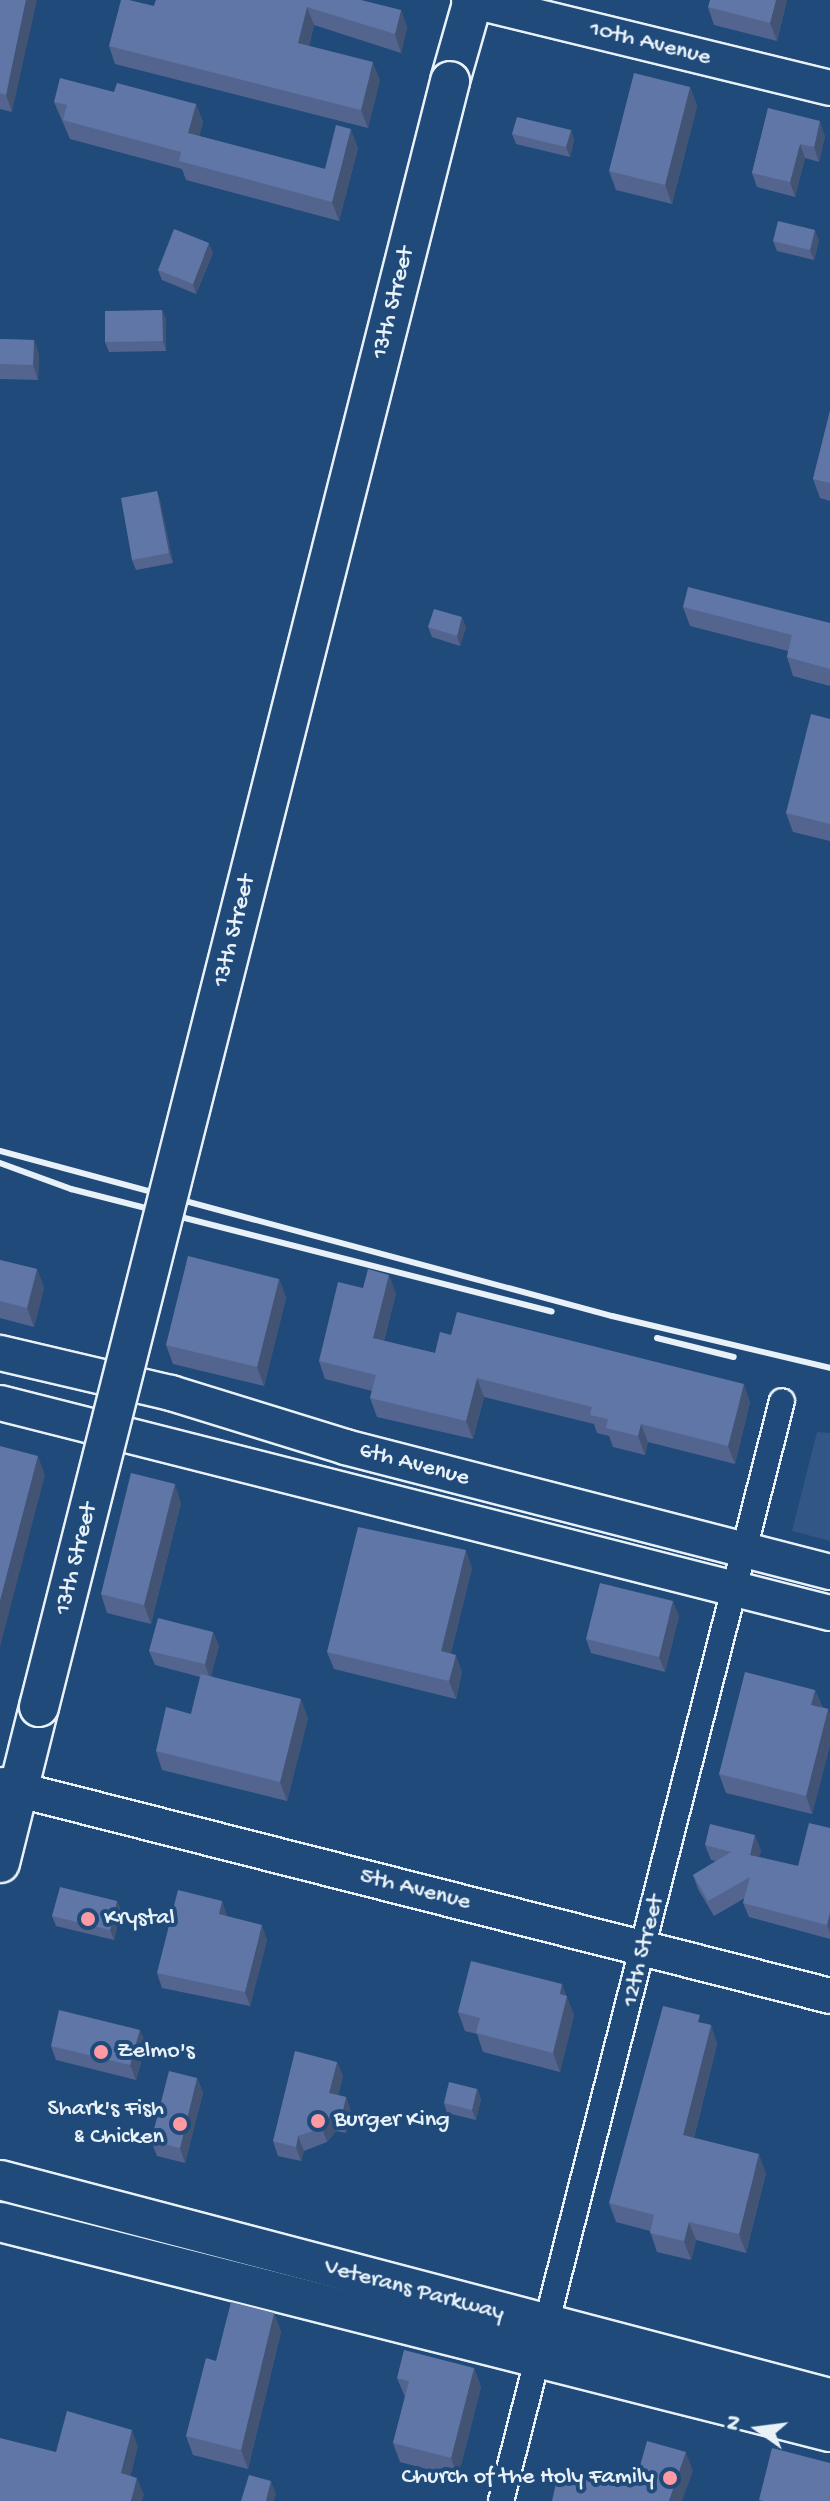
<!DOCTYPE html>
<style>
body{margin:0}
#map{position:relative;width:830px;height:2501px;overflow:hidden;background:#1f4a7a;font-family:"Gochi Hand",sans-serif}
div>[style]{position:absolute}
.built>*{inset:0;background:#325787}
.roads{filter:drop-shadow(2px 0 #e8f1f8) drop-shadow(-2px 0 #e8f1f8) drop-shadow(0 2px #e8f1f8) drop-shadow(0 -2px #e8f1f8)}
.street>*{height:24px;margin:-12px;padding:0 12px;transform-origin:12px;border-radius:12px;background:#1f4a7a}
.secondary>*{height:34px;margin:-17px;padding:0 17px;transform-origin:17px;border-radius:17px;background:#1f4a7a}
.primary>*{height:38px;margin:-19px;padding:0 19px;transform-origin:19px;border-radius:19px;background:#1f4a7a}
.rail>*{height:6px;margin:-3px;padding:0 3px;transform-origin:3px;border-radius:3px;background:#e8f1f8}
.bridges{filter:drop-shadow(2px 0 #e8f1f8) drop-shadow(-2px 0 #e8f1f8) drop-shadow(0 2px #e8f1f8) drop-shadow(0 -2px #e8f1f8)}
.primary-bridge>*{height:38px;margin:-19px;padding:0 19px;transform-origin:19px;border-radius:19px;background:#1f4a7a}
.wall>*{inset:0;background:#53658f}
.shaded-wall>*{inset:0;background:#435374}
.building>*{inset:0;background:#6076a6}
.dots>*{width:22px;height:22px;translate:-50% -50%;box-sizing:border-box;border:4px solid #1f4a7a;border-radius:50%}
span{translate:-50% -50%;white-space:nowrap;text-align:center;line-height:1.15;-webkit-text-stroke:8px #1f4a7a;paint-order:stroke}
.street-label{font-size:24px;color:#e8f1f8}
.poi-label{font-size:24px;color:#e8f1f8}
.left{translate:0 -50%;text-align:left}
.right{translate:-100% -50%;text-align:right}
.north{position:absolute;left:718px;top:2389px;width:80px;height:80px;-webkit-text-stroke:6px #1f4a7a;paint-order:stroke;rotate:284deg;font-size:22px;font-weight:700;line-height:32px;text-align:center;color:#e8f1f8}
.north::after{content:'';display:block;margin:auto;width:28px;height:36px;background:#e8f1f8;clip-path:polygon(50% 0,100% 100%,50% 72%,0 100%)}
</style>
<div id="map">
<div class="built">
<div style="clip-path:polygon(817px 1432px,830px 1433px,830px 1541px,792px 1531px)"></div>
</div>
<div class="roads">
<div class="street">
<div style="left:501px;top:2501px;width:1135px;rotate:-75.67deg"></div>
</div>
<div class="secondary">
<div style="left:469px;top:0;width:372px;rotate:13.7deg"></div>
<div style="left:0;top:1353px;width:176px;rotate:13.2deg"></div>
<div style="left:171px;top:1393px;width:182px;rotate:17.2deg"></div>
<div style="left:345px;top:1447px;width:501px;rotate:14.45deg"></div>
<div style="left:0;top:1403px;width:856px;rotate:14.2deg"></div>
<div style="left:0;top:1785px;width:856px;rotate:14.26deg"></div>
</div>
<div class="primary">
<div style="left:450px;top:81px;width:84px;rotate:-74.1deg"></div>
<div style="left:0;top:1863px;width:161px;rotate:-76deg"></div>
<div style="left:0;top:2180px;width:858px;rotate:14.72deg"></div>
<div style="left:0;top:2222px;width:856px;rotate:14.2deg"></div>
</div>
</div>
<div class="rail">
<div style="left:0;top:1151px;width:634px;rotate:15.09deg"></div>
<div style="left:612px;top:1316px;width:224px;rotate:13.4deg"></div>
<div style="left:0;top:1163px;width:76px;rotate:20.1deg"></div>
<div style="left:71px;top:1189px;width:496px;rotate:14.3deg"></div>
<div style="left:657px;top:1338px;width:79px;rotate:13.9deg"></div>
</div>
<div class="bridges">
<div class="primary-bridge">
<div style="left:39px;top:1707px;width:1677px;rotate:-75.81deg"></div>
</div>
</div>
<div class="wall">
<div style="clip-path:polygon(0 0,12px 112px,0 109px)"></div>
<div style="clip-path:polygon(156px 0,401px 10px,407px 28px,401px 53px,314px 25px,309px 46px,380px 80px,368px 128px,115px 64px,109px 46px,154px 6px)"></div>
<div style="clip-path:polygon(787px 0,777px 41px,714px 25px,708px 7px)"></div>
<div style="clip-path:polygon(690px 87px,697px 106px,672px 204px,616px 190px,609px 171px)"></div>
<div style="clip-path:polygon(114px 92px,196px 104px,203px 122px,199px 136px,325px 169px,358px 148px,339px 221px,186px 180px,182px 169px,70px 139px,54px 102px)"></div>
<div style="clip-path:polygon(768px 108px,825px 136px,819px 162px,805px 158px,795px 197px,757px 187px,752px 173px)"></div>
<div style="clip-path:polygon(571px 130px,574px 140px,570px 157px,516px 144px,512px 134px)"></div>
<div style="clip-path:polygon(819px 240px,814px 260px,777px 251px,773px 241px)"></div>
<div style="clip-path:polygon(213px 253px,196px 294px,162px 280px,158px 270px)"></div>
<div style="clip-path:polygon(162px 310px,166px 320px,166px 351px,109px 352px,105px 342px)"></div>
<div style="clip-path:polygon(0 339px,34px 340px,39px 355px,38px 380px,0 379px)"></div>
<div style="clip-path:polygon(830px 411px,830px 501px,820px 498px,813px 479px)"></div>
<div style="clip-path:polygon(157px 491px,160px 501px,173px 563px,136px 570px,132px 560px)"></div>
<div style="clip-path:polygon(683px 607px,830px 623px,830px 686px,793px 676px,787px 657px,788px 651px,690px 626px)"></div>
<div style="clip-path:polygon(428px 627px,466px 627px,460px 646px,432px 637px)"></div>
<div style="clip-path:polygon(830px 719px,830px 841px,793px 832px,786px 813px)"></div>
<div style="clip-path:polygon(0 1260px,37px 1269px,44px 1288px,34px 1327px,0 1318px)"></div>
<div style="clip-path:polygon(279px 1279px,286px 1298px,264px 1386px,173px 1364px,166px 1345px)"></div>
<div style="clip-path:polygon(363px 1288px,396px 1293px,384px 1341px,435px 1353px,750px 1402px,735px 1464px,648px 1442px,645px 1455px,613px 1447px,609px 1436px,597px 1433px,594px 1424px,484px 1397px,473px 1439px,377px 1417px,370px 1398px,372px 1391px,325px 1379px,319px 1361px)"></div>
<div style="clip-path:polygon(181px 1503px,151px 1624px,107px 1613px,101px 1594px)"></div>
<div style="clip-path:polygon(472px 1568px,451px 1653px,462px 1672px,456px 1699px,334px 1669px,327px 1652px)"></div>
<div style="clip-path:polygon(679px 1616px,665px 1672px,591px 1653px,586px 1639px)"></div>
<div style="clip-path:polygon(213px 1632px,219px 1646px,211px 1676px,308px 1718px,287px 1801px,162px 1770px,156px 1751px,191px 1714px,200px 1677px,155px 1665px,149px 1651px)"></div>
<div style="clip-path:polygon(815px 1690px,822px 1707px,828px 1709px,830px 1715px,830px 1745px,812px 1814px,726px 1793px,719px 1774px)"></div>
<div style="clip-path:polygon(830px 1828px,830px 1939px,749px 1917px,743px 1903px,745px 1898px,714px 1916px,698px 1889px,693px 1875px,716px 1861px,711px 1860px,705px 1845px,761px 1850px,759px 1857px,798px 1866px)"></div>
<div style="clip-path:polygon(117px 1901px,121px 1911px,114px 1940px,56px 1926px,52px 1916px)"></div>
<div style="clip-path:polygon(222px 1901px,227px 1916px,267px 1940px,250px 2006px,162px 1988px,157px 1973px)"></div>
<div style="clip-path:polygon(566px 1996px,574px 2015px,560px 2072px,483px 2052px,477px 2034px,465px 2031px,458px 2012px)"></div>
<div style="clip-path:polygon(703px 2023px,711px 2025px,717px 2044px,694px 2138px,766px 2173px,746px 2253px,696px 2240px,691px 2260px,657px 2252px,650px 2231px,616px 2222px,609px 2203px)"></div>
<div style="clip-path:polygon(146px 2044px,136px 2080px,56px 2060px,51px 2046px)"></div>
<div style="clip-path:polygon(337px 2062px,343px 2076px,338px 2095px,346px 2097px,351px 2112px,346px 2133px,336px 2131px,327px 2142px,304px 2151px,301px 2161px,278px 2156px,273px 2141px)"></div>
<div style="clip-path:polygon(197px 2078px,203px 2093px,185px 2163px,157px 2156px,151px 2141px)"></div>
<div style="clip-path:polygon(477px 2089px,481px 2099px,476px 2120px,447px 2113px,444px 2103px)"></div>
<div style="clip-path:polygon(274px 2313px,281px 2332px,248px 2469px,193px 2455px,186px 2436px,216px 2361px)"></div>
<div style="clip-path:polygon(474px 2368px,481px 2387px,458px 2477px,400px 2462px,393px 2443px,405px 2397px,397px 2378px)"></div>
</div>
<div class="shaded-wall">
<div style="clip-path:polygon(26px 0,37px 0,12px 112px,6px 95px)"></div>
<div style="clip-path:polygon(776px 0,787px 0,777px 41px,770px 23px)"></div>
<div style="clip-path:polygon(307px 7px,314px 25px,305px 61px,298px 43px)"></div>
<div style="clip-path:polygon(401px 10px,407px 28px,401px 53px,395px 34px)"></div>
<div style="clip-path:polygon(373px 62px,380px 80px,368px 128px,361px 110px)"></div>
<div style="clip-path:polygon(690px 87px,697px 106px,672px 204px,665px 185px)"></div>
<div style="clip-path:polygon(196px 104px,203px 122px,195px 152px,188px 133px)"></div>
<div style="clip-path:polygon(820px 121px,825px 136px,819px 162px,814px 147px)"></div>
<div style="clip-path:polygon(351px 129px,358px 148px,339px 221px,332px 202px)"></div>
<div style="clip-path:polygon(571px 130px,574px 140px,570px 157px,566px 147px)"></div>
<div style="clip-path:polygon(800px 144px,805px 158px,795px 197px,790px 182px)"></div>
<div style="clip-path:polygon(815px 230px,819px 240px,814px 260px,810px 250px)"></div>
<div style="clip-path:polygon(209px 243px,213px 253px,196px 294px,193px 284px)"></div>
<div style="clip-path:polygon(162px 310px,166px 320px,166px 351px,163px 341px)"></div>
<div style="clip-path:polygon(34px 340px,39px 355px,38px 380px,33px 365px)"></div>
<div style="clip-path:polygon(157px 491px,160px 501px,173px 563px,169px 553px)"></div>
<div style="clip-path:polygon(462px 617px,466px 627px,460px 646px,457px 636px)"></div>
<div style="clip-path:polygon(37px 1269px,44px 1288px,34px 1327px,27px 1308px)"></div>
<div style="clip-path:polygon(389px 1275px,396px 1293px,380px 1356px,373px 1338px)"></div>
<div style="clip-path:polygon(279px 1279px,286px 1298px,264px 1386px,257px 1367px)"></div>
<div style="clip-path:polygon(477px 1378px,484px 1397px,473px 1439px,466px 1421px)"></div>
<div style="clip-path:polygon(744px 1384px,750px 1402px,735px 1464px,728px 1446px)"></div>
<div style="clip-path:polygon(641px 1424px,648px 1442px,645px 1455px,638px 1436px)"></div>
<div style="clip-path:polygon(38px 1456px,45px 1475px,0 1647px,0 1601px)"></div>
<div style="clip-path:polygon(175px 1484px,181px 1503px,151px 1624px,144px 1605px)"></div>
<div style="clip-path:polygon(466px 1550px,472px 1568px,447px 1669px,441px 1651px)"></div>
<div style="clip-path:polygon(673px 1601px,679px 1616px,665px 1672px,659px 1657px)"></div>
<div style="clip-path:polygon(213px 1632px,219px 1646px,210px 1679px,205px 1664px)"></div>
<div style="clip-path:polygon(456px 1655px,462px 1672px,456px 1699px,449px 1681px)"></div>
<div style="clip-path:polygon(815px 1690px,822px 1709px,811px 1705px)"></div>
<div style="clip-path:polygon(301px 1699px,308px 1718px,287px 1801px,280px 1782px)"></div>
<div style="clip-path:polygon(828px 1709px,830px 1715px,830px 1745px,812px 1814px,806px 1796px)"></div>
<div style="clip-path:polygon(755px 1835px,761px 1850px,756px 1870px,750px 1855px)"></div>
<div style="clip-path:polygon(117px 1901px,121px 1911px,114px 1940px,110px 1930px)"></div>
<div style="clip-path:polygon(222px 1901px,227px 1916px,224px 1929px,219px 1914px)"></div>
<div style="clip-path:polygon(830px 1912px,830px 1933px,827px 1925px)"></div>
<div style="clip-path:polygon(262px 1925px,267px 1940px,250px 2006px,245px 1992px)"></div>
<div style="clip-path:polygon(562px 1984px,574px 2015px,560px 2072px,553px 2053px,560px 1994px)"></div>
<div style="clip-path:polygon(711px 2025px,717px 2044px,690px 2154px,683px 2135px)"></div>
<div style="clip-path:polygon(140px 2030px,146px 2044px,136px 2080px,130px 2065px)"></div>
<div style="clip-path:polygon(337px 2062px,343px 2076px,335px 2108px,329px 2093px)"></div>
<div style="clip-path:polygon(197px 2078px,203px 2093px,185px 2163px,180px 2148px)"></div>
<div style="clip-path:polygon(477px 2089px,481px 2099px,476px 2120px,472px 2110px)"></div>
<div style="clip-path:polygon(346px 2097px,351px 2112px,346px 2133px,341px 2119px)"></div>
<div style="clip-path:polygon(330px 2116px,336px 2131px,327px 2142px,322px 2128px)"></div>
<div style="clip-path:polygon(298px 2136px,304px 2151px,301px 2161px,296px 2147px)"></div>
<div style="clip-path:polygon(759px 2154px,766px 2173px,746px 2253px,739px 2234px)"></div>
<div style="clip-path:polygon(689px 2222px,696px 2240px,691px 2260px,684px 2241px)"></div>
<div style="clip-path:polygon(274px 2313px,281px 2332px,248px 2469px,241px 2450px)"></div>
<div style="clip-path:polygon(474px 2368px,481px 2387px,458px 2477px,451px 2458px)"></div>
<div style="clip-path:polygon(132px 2430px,138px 2447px,127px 2490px,121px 2473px)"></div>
<div style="clip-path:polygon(686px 2452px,693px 2471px,682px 2501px,669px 2501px)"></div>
<div style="clip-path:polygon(137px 2478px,144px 2495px,142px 2501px,131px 2501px)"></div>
<div style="clip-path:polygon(271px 2481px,276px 2494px,274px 2501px,266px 2501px)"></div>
</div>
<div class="building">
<div style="clip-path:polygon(0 0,26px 0,6px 95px,0 93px)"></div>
<div style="clip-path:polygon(121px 0,129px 0,154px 6px,156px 0,361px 0,401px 10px,395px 34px,307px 7px,298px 43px,373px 62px,361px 110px,109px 46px)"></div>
<div style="clip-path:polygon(710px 0,776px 0,770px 23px,708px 7px)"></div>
<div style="clip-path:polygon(634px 73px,690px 87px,665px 185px,609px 171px)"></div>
<div style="clip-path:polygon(60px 78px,114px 92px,117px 83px,196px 104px,188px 133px,325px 169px,336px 125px,351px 129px,332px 202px,179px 161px,181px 152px,63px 120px,67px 105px,54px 102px)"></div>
<div style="clip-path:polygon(768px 108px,820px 121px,814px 147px,800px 144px,790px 182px,752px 173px)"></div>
<div style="clip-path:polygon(517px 117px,571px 130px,566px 147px,512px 134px)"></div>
<div style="clip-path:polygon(778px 221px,815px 230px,810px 250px,773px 241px)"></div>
<div style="clip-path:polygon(174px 229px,209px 243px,193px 284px,158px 270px)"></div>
<div style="clip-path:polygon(162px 310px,163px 341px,105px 342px,105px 311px)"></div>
<div style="clip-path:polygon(0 339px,34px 340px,33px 365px,0 364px)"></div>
<div style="clip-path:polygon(830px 411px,830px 483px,813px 479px)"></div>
<div style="clip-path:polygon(157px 491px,169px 553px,132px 560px,121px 498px)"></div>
<div style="clip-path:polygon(688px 587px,830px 623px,830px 669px,787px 657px,792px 635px,683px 607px)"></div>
<div style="clip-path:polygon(434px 609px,462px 617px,457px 636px,428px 627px)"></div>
<div style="clip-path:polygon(811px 714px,830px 719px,830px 824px,786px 813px)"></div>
<div style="clip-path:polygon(188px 1256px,279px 1279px,257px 1367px,166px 1345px)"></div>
<div style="clip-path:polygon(0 1260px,37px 1269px,27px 1308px,0 1301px)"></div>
<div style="clip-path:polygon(368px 1269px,389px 1275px,373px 1338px,435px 1353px,440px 1332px,451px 1335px,457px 1312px,744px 1384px,728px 1446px,641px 1424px,638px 1436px,606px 1428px,608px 1419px,590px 1415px,592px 1407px,477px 1378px,466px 1421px,370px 1398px,376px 1375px,319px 1361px,338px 1282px,363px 1288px)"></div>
<div style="clip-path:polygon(0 1446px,38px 1456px,0 1601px)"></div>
<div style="clip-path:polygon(131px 1473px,175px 1484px,144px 1605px,101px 1594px)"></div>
<div style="clip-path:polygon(358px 1527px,466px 1550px,441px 1651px,456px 1655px,449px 1681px,327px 1652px)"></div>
<div style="clip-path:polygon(600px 1583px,673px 1601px,659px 1657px,586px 1639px)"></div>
<div style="clip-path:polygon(158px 1618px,213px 1632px,205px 1664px,149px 1651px)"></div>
<div style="clip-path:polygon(745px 1672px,815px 1690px,811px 1705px,828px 1709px,806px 1796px,719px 1774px)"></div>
<div style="clip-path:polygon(201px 1674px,301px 1699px,280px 1782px,156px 1751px,166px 1707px,191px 1714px)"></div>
<div style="clip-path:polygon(809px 1823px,830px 1828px,830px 1912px,827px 1925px,743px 1903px,750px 1877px,708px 1901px,693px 1875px,731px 1852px,705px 1845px,710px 1824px,755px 1835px,750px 1855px,798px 1866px)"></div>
<div style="clip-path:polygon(60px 1887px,117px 1901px,110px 1930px,52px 1916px)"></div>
<div style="clip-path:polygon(178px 1890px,222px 1901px,219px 1914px,262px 1925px,245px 1992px,157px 1973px)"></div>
<div style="clip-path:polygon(471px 1961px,562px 1984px,560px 1994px,567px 1996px,553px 2053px,476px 2033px,480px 2018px,458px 2012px)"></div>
<div style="clip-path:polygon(663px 2006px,700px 2015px,698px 2022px,711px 2025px,683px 2135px,759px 2154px,739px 2234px,689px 2222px,684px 2241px,650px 2233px,654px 2215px,609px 2203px)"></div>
<div style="clip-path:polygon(59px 2010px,140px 2030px,130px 2065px,51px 2046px)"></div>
<div style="clip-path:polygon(295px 2051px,337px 2062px,329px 2093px,346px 2097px,341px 2119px,330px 2116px,322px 2128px,298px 2136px,296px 2147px,273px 2141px)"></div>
<div style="clip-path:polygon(169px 2071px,197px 2078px,180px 2148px,151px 2141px)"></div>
<div style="clip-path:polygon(449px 2082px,477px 2089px,472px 2110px,444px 2103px)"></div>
<div style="clip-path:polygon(231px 2302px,274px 2313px,241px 2450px,186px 2436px,206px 2358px,216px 2361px)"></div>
<div style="clip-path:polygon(404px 2350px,474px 2368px,451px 2458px,393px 2443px,409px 2381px,397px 2378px)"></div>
<div style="clip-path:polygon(67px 2411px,132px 2430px,121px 2473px,137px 2478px,131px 2501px,0 2501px,0 2438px,56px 2452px)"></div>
<div style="clip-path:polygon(647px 2441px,686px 2452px,669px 2501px,552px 2501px,556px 2483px,565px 2485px,569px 2471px,635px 2484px)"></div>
<div style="clip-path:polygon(772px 2448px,830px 2463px,830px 2501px,763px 2501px,759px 2500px)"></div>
<div style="clip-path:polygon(249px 2475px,271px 2481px,266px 2501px,241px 2501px)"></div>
</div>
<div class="dots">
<div style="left:88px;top:1919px;background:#ff9aa2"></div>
<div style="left:101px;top:2052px;background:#ff9aa2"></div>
<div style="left:318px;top:2121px;background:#ff9aa2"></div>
<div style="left:180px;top:2124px;background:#ff9aa2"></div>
<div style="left:670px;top:2478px;background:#ff9aa2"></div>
</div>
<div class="street-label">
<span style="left:650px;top:44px;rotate:14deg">10th Avenue</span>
<span style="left:394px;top:303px;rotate:-76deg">13th Street</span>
<span style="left:235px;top:931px;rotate:-76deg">13th Street</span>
<span style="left:414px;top:1465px;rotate:15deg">6th Avenue</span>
<span style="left:77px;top:1559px;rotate:-76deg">13th Street</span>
<span style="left:415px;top:1890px;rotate:14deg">5th Avenue</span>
<span style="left:644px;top:1951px;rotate:-76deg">12th Street</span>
<span style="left:414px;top:2291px;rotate:15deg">Veterans Parkway</span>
</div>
<div class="poi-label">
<span class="left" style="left:104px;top:1919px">Krystal</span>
<span class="left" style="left:117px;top:2052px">Zelmo's</span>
<span class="right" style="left:164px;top:2124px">Shark's Fish<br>&amp; Chicken</span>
<span class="left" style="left:334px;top:2121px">Burger King</span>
<span class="right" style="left:654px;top:2478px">Church of the Holy Family</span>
</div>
<div class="north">N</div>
</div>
